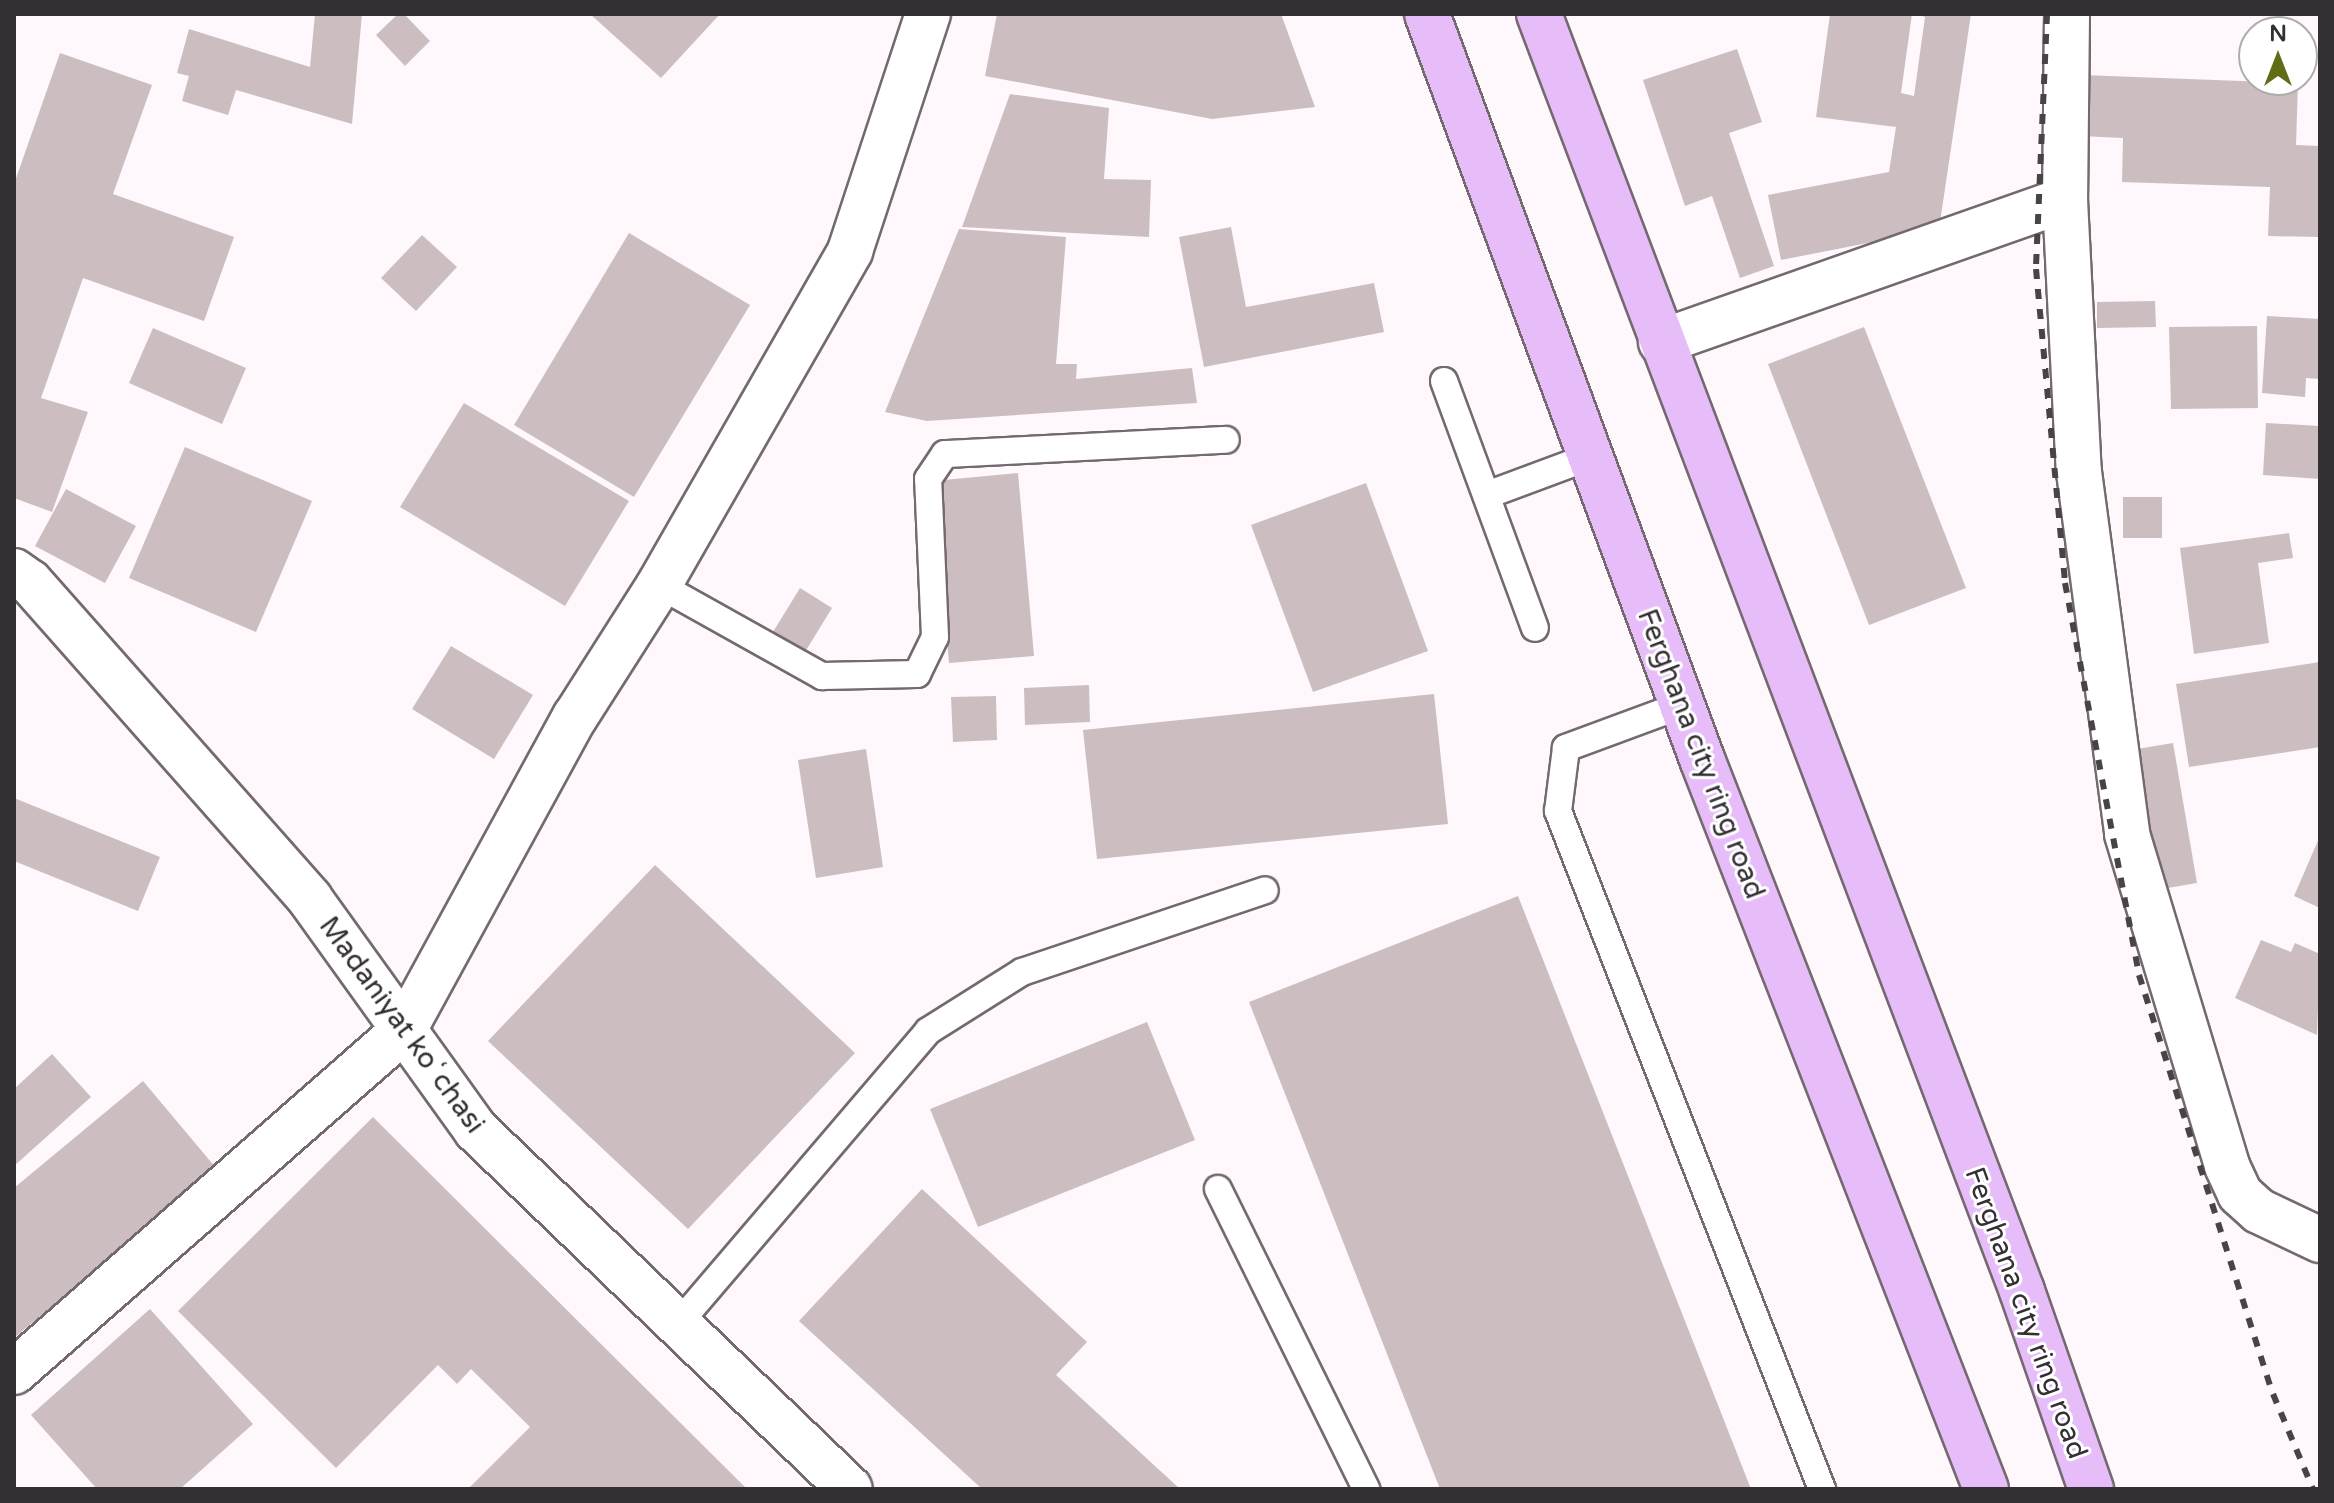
<!DOCTYPE html>
<meta charset="utf-8">
<style>
body{margin:0}
#map{position:relative;width:2334px;height:1503px;overflow:hidden;background:#fef7fb;font-family:"Varela Round",sans-serif}
div>[style]{position:absolute}
.building>*{inset:0;background:#ccbec0}
.roads{filter:drop-shadow(2px 0 #73696f) drop-shadow(-2px 0 #73696f) drop-shadow(0 2px #73696f) drop-shadow(0 -2px #73696f)}
.lane>*{height:26px;margin:-13px;padding:0 13px;transform-origin:13px;border-radius:13px;background:#fff}
.street>*{height:44px;margin:-22px;padding:0 22px;transform-origin:22px;border-radius:22px;background:#fff}
.highway>*{height:44px;margin:-22px;padding:0 22px;transform-origin:22px;border-radius:22px;background:#e6bdf9}
.rail>*{height:6px;margin-top:-3px;transform-origin:0;background:repeating-linear-gradient(90deg,#484346 0 10px,transparent 0 20px)}
span{translate:-50% -50%;white-space:nowrap;text-align:center;line-height:1.15;-webkit-text-stroke:6px #fff;paint-order:stroke}
.street-label{font-size:28px;color:#342f32}
.frame{position:absolute;inset:0;border:16px solid #342f32;pointer-events:none}
.north{position:absolute;left:2238px;top:16px;width:80px;height:80px;box-sizing:border-box;background:#fff;border:2px solid #aeacad;border-radius:50%;rotate:0deg;font-size:22px;font-weight:700;line-height:32px;text-align:center;color:#342f32}
.north::after{content:'';display:block;margin:auto;width:28px;height:36px;background:#606d16;clip-path:polygon(50% 0,100% 100%,50% 72%,0 100%)}
</style>
<div id="map">
<div class="building">
<div style="clip-path:polygon(315px 14px,362px 14px,352px 124px,236px 90px,228px 115px,182px 101px,189px 76px,177px 73px,189px 29px,310px 67px)"></div>
<div style="clip-path:polygon(398px 14px,404px 14px,430px 41px,405px 66px,376px 35px)"></div>
<div style="clip-path:polygon(590px 14px,720px 14px,661px 78px)"></div>
<div style="clip-path:polygon(997px 14px,1281px 14px,1315px 107px,1212px 119px,985px 76px)"></div>
<div style="clip-path:polygon(1830px 14px,1912px 14px,1901px 93px,1914px 96px,1925px 17px,1917px 14px,1971px 14px,1939px 229px,1781px 260px,1768px 195px,1889px 172px,1896px 127px,1816px 117px)"></div>
<div style="clip-path:polygon(1737px 49px,1762px 122px,1729px 133px,1774px 266px,1740px 278px,1712px 196px,1685px 206px,1643px 80px)"></div>
<div style="clip-path:polygon(60px 53px,152px 85px,113px 194px,234px 237px,204px 321px,83px 278px,41px 398px,88px 412px,52px 512px,14px 498px,14px 184px)"></div>
<div style="clip-path:polygon(2082px 75px,2298px 83px,2296px 145px,2320px 146px,2319px 237px,2268px 236px,2270px 187px,2122px 182px,2123px 138px,2080px 136px)"></div>
<div style="clip-path:polygon(1010px 94px,1109px 108px,1104px 179px,1151px 180px,1149px 237px,962px 227px)"></div>
<div style="clip-path:polygon(1231px 227px,1246px 307px,1374px 283px,1384px 332px,1204px 367px,1179px 237px)"></div>
<div style="clip-path:polygon(959px 229px,1066px 237px,1056px 364px,1077px 364px,1076px 379px,1192px 368px,1197px 403px,927px 421px,885px 412px)"></div>
<div style="clip-path:polygon(629px 233px,750px 305px,634px 497px,514px 425px)"></div>
<div style="clip-path:polygon(422px 235px,457px 267px,416px 311px,381px 278px)"></div>
<div style="clip-path:polygon(2155px 301px,2156px 327px,2097px 328px,2097px 302px)"></div>
<div style="clip-path:polygon(2267px 316px,2320px 319px,2320px 379px,2306px 378px,2305px 397px,2262px 393px)"></div>
<div style="clip-path:polygon(2257px 326px,2258px 408px,2171px 409px,2169px 327px)"></div>
<div style="clip-path:polygon(1864px 327px,1966px 588px,1869px 625px,1768px 364px)"></div>
<div style="clip-path:polygon(153px 328px,246px 368px,222px 424px,129px 383px)"></div>
<div style="clip-path:polygon(464px 403px,629px 501px,565px 606px,400px 507px)"></div>
<div style="clip-path:polygon(2266px 423px,2320px 426px,2320px 479px,2263px 475px)"></div>
<div style="clip-path:polygon(185px 447px,312px 501px,256px 632px,129px 578px)"></div>
<div style="clip-path:polygon(1018px 473px,1034px 656px,949px 663px,933px 481px)"></div>
<div style="clip-path:polygon(1366px 483px,1428px 651px,1313px 692px,1251px 525px)"></div>
<div style="clip-path:polygon(66px 489px,136px 526px,105px 583px,35px 546px)"></div>
<div style="clip-path:polygon(2123px 497px,2162px 497px,2162px 538px,2123px 538px)"></div>
<div style="clip-path:polygon(2289px 533px,2293px 558px,2258px 563px,2269px 643px,2194px 654px,2180px 548px)"></div>
<div style="clip-path:polygon(800px 588px,832px 608px,805px 652px,773px 632px)"></div>
<div style="clip-path:polygon(451px 646px,533px 695px,494px 759px,412px 709px)"></div>
<div style="clip-path:polygon(2320px 662px,2320px 747px,2189px 767px,2176px 684px)"></div>
<div style="clip-path:polygon(1089px 685px,1090px 722px,1025px 725px,1024px 688px)"></div>
<div style="clip-path:polygon(1434px 694px,1448px 824px,1097px 859px,1083px 730px)"></div>
<div style="clip-path:polygon(996px 696px,997px 740px,953px 742px,951px 697px)"></div>
<div style="clip-path:polygon(2173px 743px,2197px 883px,2156px 890px,2131px 750px)"></div>
<div style="clip-path:polygon(866px 749px,883px 867px,816px 878px,798px 760px)"></div>
<div style="clip-path:polygon(14px 798px,160px 857px,138px 911px,14px 861px)"></div>
<div style="clip-path:polygon(2320px 836px,2320px 908px,2294px 896px)"></div>
<div style="clip-path:polygon(655px 865px,855px 1053px,688px 1229px,488px 1041px)"></div>
<div style="clip-path:polygon(1518px 896px,1751px 1489px,1440px 1489px,1249px 1002px)"></div>
<div style="clip-path:polygon(2261px 940px,2291px 952px,2295px 943px,2320px 954px,2317px 1035px,2235px 998px)"></div>
<div style="clip-path:polygon(1147px 1022px,1195px 1140px,978px 1227px,930px 1109px)"></div>
<div style="clip-path:polygon(52px 1054px,91px 1097px,14px 1166px,14px 1089px)"></div>
<div style="clip-path:polygon(143px 1081px,216px 1168px,14px 1338px,14px 1188px)"></div>
<div style="clip-path:polygon(373px 1117px,607px 1350px,747px 1489px,468px 1489px,530px 1427px,471px 1369px,457px 1384px,438px 1365px,336px 1468px,178px 1311px)"></div>
<div style="clip-path:polygon(922px 1189px,1087px 1342px,1056px 1375px,1180px 1489px,982px 1489px,799px 1321px)"></div>
<div style="clip-path:polygon(150px 1309px,253px 1424px,180px 1489px,97px 1489px,31px 1415px)"></div>
</div>
<div class="roads">
<div class="lane">
<div style="left:1444px;top:381px;width:263px;rotate:69.8deg"></div>
<div style="left:1487px;top:495px;width:109px;rotate:-20.4deg"></div>
<div style="left:659px;top:585px;width:187px;rotate:29.2deg"></div>
<div style="left:822px;top:676px;width:95px;rotate:-1.2deg"></div>
<div style="left:917px;top:674px;width:41px;rotate:-64.1deg"></div>
<div style="left:935px;top:637px;width:158px;rotate:-92.5deg"></div>
<div style="left:928px;top:479px;width:30px;rotate:-56deg"></div>
<div style="left:945px;top:454px;width:281px;rotate:-2.9deg"></div>
<div style="left:1682px;top:705px;width:124px;rotate:159.7deg"></div>
<div style="left:1566px;top:748px;width:64px;rotate:97.2deg"></div>
<div style="left:1558px;top:811px;width:728px;rotate:68.73deg"></div>
<div style="left:1218px;top:1189px;width:335px;rotate:63.7deg"></div>
<div style="left:678px;top:1324px;width:385px;rotate:-49.5deg"></div>
<div style="left:928px;top:1031px;width:111px;rotate:-32.1deg"></div>
<div style="left:1022px;top:972px;width:256px;rotate:-18.6deg"></div>
</div>
<div class="street">
<div style="left:2067px;top:14px;width:186px;rotate:90.6deg"></div>
<div style="left:2065px;top:200px;width:272px;rotate:87.1deg"></div>
<div style="left:2079px;top:472px;width:365px;rotate:82.4deg"></div>
<div style="left:2127px;top:834px;width:347px;rotate:73.2deg"></div>
<div style="left:2227px;top:1166px;width:31px;rotate:65deg"></div>
<div style="left:2240px;top:1194px;width:25px;rotate:42deg"></div>
<div style="left:2259px;top:1211px;width:68px;rotate:25.4deg"></div>
<div style="left:1661px;top:342px;width:428px;rotate:-19.4deg"></div>
<div style="left:14px;top:571px;width:19px;rotate:35deg"></div>
<div style="left:30px;top:582px;width:423px;rotate:48.5deg"></div>
<div style="left:310px;top:899px;width:284px;rotate:54.3deg"></div>
<div style="left:476px;top:1130px;width:518px;rotate:43.83deg"></div>
<div style="left:14px;top:1372px;width:519px;rotate:-41.25deg"></div>
<div style="left:404px;top:1030px;width:357px;rotate:-61.4deg"></div>
<div style="left:575px;top:717px;width:156px;rotate:-57.5deg"></div>
<div style="left:659px;top:585px;width:385px;rotate:-60.2deg"></div>
<div style="left:850px;top:251px;width:250px;rotate:-71.8deg"></div>
</div>
<div class="highway">
<div style="left:1427px;top:14px;width:794px;rotate:69.74deg"></div>
<div style="left:1702px;top:759px;width:783px;rotate:68.74deg"></div>
<div style="left:1539px;top:14px;width:1365px;rotate:69.28deg"></div>
<div style="left:2022px;top:1291px;width:210px;rotate:70.8deg"></div>
</div>
</div>
<div class="rail">
<div style="left:2047px;top:14px;width:255px;rotate:92.5deg"></div>
<div style="left:2036px;top:269px;width:315px;rotate:84.7deg"></div>
<div style="left:2065px;top:583px;width:399px;rotate:79.3deg"></div>
<div style="left:2139px;top:975px;width:440px;rotate:72.3deg"></div>
<div style="left:2273px;top:1394px;width:103px;rotate:67.2deg"></div>
</div>
<div class="street-label">
<span style="left:1701px;top:754px;rotate:69deg">Ferghana city ring road</span>
<span style="left:402px;top:1025px;rotate:54deg">Madaniyat koʻchasi</span>
<span style="left:2026px;top:1313px;rotate:70deg">Ferghana city ring road</span>
</div>
<div class="frame"></div>
<div class="north">N</div>
</div>
